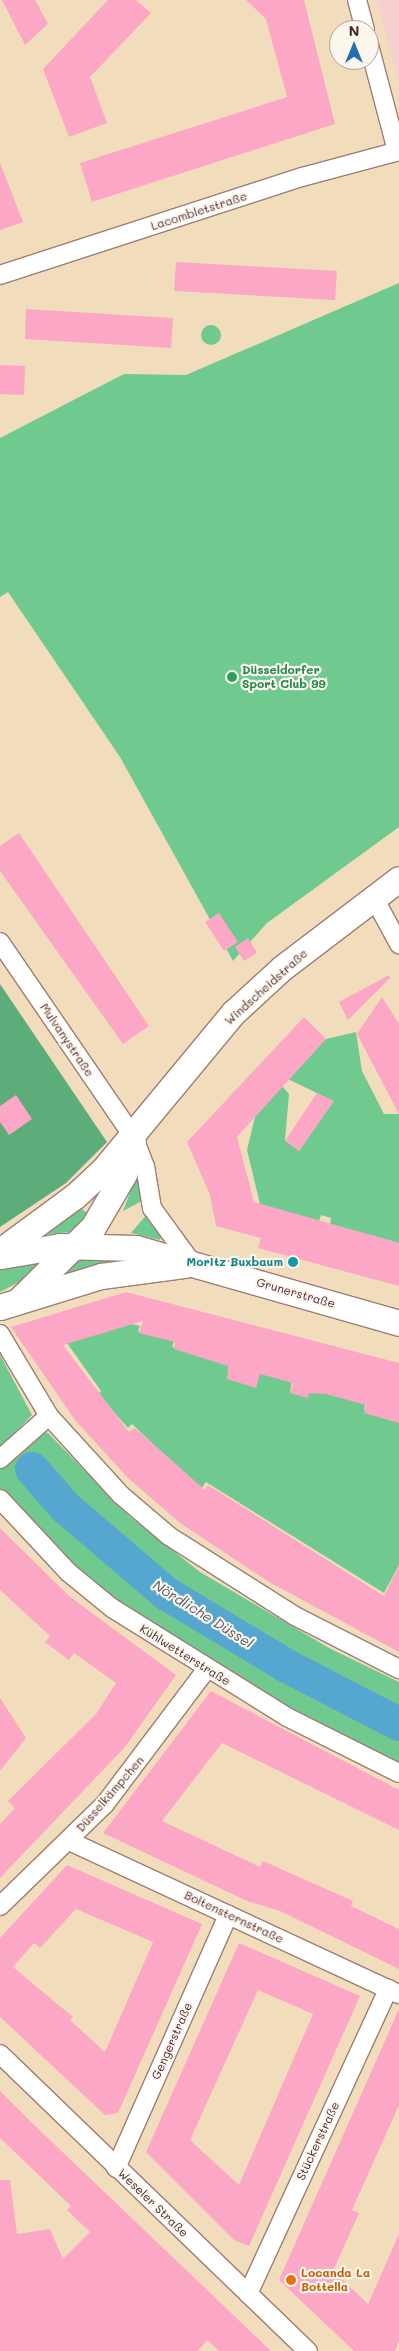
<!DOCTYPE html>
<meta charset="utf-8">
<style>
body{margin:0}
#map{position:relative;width:399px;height:2351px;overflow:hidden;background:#f1ddbc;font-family:Mali,sans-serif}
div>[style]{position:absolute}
.built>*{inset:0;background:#f7cfd0}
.green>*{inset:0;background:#70c98f}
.round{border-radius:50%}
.forest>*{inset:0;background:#5cad7a}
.river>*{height:34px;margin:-17px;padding:0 17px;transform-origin:17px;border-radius:17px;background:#56a7d0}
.building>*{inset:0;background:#fca7c6}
.roads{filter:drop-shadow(1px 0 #9e7e74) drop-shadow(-1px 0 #9e7e74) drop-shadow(0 1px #9e7e74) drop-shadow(0 -1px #9e7e74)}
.minor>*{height:18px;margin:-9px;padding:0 9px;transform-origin:9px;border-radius:9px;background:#fff}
.secondary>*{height:25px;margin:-12.5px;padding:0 12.5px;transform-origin:12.5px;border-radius:12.5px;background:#fff}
.dots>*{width:14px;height:14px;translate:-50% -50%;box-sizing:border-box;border:2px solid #fbf7ec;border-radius:50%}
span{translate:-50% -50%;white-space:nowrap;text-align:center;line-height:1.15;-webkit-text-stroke:4.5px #fbf7ec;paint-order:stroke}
.street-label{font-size:12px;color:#4a1f2b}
.leisure-label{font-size:12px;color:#27864d;font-weight:700}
.left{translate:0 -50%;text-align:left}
.culture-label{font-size:12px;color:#0d838f;font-weight:700}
.right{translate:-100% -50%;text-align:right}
.food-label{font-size:12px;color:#c56008;font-weight:700}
.water-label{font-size:14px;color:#4f556d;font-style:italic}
.north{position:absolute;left:329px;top:20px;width:50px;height:50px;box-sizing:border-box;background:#fbf7ec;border:1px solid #b4a19f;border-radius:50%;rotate:0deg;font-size:14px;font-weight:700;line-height:20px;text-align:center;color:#4a1f2b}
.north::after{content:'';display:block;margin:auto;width:18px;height:22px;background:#1f6fb2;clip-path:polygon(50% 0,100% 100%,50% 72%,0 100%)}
</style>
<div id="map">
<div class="built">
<div style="clip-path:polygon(376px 0,399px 0,399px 81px)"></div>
</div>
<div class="green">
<div style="clip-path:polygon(399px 283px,399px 827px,267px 923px,233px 961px,120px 757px,8px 592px,0 597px,0 438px,124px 374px,186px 375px)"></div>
<div class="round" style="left:201px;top:325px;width:20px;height:20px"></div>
<div style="clip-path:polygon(356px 1032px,362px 1071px,384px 1114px,399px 1114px,399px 1243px,330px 1224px,331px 1218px,321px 1215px,319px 1221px,260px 1204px,247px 1150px,255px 1117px,281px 1085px,289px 1094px,285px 1140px,299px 1151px,333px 1101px,288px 1079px,326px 1039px)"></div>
<div style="clip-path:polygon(137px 1174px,142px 1201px,123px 1211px)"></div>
<div style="clip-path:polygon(77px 1205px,91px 1216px,81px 1231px,40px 1235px)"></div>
<div style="clip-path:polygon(147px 1214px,161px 1236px,160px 1240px,131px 1233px)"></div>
<div style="clip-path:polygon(82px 1253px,115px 1254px,114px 1264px,62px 1278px)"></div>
<div style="clip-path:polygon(54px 1254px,31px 1276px,0 1292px,0 1265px)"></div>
<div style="clip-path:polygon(128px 1323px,140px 1326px,138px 1331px,164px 1338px,176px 1335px,172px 1347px,292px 1382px,290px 1391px,308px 1395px,310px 1387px,367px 1396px,364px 1410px,399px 1419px,399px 1565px,384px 1593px,206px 1482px,201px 1489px,132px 1424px,128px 1428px,98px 1394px,101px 1391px,67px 1343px)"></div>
<div style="clip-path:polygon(0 1355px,32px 1415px,0 1448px)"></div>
<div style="clip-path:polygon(41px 1432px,48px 1433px,129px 1516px,200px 1572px,329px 1648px,399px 1682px,399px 1763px,319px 1725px,123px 1608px,69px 1561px,0 1489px,0 1466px)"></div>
</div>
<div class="forest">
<div style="clip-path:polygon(0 984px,107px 1142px,66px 1183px,0 1227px)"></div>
</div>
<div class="river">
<div style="left:32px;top:1469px;width:50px;rotate:49deg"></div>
<div style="left:65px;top:1507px;width:134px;rotate:40.5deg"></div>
<div style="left:167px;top:1594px;width:138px;rotate:31deg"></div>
<div style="left:285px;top:1665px;width:128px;rotate:27.4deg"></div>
</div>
<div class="building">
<div style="clip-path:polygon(2px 0,35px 0,48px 24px,25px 45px)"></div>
<div style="clip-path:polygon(108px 0,136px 0,151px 13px,90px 77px,107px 123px,69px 137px,43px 69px)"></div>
<div style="clip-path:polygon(246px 0,304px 0,335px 124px,92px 202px,80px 163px,287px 97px,266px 19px)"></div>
<div style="clip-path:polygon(0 163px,23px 222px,0 230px)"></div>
<div style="clip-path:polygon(176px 262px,337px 271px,335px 300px,174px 291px)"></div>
<div style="clip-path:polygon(26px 309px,173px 318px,171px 348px,25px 339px)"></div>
<div style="clip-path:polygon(0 365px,25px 366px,24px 395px,0 394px)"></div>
<div style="clip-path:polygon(19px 833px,149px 1026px,123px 1044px,0 871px,0 846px)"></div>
<div style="clip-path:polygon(219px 913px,238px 942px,224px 951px,205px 922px)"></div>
<div style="clip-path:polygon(248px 938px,257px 953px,244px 961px,235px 947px)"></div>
<div style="clip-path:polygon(389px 975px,390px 978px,348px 1020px,339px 1002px)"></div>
<div style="clip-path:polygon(382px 997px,399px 1024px,399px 1114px,357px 1034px)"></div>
<div style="clip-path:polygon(304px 1017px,326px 1039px,237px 1137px,254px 1202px,399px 1243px,399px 1286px,258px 1248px,261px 1238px,216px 1226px,210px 1195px,187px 1142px)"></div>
<div style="clip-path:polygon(317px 1093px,334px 1101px,299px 1151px,285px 1141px)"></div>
<div style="clip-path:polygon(16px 1095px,32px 1119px,9px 1135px,0 1122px,0 1106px)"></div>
<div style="clip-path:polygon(126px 1292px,399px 1363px,399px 1423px,364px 1413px,366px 1405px,326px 1394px,309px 1393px,308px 1398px,290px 1393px,293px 1383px,260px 1374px,256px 1388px,227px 1379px,228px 1366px,174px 1349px,175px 1342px,139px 1333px,143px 1321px,63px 1345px,129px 1432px,134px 1428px,142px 1434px,205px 1490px,208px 1485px,384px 1596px,399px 1566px,399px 1652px,269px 1582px,180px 1523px,128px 1478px,75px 1420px,11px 1327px)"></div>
<div style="clip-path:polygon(0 1528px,69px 1596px,176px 1675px,125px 1747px,0 1878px,0 1824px,15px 1808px,8px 1801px,96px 1714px,116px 1683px,74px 1653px,69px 1660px,45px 1642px,50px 1636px,0 1590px)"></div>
<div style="clip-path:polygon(211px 1691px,399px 1790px,399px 1830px,222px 1743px,162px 1821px,260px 1867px,263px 1861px,353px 1901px,351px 1906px,399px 1929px,399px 1969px,280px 1911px,247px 1901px,103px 1833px)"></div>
<div style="clip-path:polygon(0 1698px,26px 1738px,0 1771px)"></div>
<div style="clip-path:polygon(evenodd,67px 1865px,202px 1924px,118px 2113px,105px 2115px,0 2017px,0 1938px,67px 1865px,76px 1909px,153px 1942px,105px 2052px,70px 2020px,73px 2017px,13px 1967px,34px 1943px,40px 1948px,76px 1909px)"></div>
<div style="clip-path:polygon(evenodd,239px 1943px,360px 1996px,249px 2246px,234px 2240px,146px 2152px,239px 1943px,258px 1990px,313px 2014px,239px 2185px,190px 2140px,258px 1990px)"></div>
<div style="clip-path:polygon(399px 2009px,399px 2105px,352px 2210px,359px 2213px,333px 2271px,368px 2304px,399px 2234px,399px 2341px,395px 2351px,354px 2351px,279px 2280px)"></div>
<div style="clip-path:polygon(0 2091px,30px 2121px,271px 2351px,219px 2351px,207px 2340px,198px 2351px,0 2351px,0 2180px,10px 2180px,17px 2234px,50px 2229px,63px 2259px,90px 2232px,67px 2210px,71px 2206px,0 2138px)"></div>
</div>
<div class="roads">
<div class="minor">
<div style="left:357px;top:0;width:31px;rotate:75deg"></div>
<div style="left:369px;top:45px;width:110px;rotate:75.2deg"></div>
<div style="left:0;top:275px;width:318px;rotate:-18deg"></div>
<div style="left:302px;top:177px;width:100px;rotate:-15deg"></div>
<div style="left:373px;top:896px;width:55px;rotate:61.6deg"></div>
<div style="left:0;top:942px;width:237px;rotate:55.6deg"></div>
<div style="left:134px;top:1138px;width:30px;rotate:69deg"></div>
<div style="left:145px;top:1166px;width:43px;rotate:80.5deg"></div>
<div style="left:152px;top:1208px;width:68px;rotate:54deg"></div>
<div style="left:0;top:1334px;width:96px;rotate:59.1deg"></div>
<div style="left:49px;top:1416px;width:107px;rotate:47.7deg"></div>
<div style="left:121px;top:1495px;width:63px;rotate:40.5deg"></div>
<div style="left:169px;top:1536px;width:149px;rotate:32.4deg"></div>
<div style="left:295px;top:1616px;width:117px;rotate:27deg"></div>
<div style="left:0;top:1459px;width:65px;rotate:-41.3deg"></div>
<div style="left:0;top:1499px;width:100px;rotate:47deg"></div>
<div style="left:68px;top:1572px;width:57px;rotate:39.3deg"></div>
<div style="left:112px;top:1608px;width:206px;rotate:31.9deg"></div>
<div style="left:287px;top:1717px;width:125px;rotate:26.6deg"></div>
<div style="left:69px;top:1841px;width:364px;rotate:24.9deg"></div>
<div style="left:0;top:1906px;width:146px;rotate:-44.2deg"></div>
<div style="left:105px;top:1804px;width:168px;rotate:-53deg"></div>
<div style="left:0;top:2054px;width:428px;rotate:44deg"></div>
<div style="left:116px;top:2168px;width:277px;rotate:-66.1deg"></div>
<div style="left:248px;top:2294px;width:336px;rotate:-65.3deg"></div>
</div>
<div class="secondary">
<div style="left:0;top:1251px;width:93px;rotate:-36.3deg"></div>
<div style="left:75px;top:1196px;width:38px;rotate:-43deg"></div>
<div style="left:103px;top:1170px;width:204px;rotate:-50.4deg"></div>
<div style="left:233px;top:1013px;width:67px;rotate:-42.6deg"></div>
<div style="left:282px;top:968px;width:147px;rotate:-37.3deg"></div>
<div style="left:1px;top:1256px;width:60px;rotate:-9.6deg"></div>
<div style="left:60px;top:1246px;width:76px;rotate:1.5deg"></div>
<div style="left:136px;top:1248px;width:273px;rotate:15.9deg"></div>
<div style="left:18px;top:1301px;width:105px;rotate:-44.6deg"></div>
<div style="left:93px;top:1227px;width:61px;rotate:-59.7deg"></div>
<div style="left:124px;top:1174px;width:34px;rotate:-75deg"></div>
<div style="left:0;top:1307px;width:106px;rotate:-17.1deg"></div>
<div style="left:101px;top:1276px;width:85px;rotate:-7.5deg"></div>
</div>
</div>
<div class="dots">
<div style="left:232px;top:677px;background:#2e9e5b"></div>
<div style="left:293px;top:1262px;background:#0f9aa8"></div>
<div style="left:291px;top:2280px;background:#e8710a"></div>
</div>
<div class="street-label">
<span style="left:199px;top:211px;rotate:-18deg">Lacombletstraße</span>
<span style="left:266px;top:987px;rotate:-42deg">Windscheidstraße</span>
<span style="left:67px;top:1040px;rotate:56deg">Mulvanystraße</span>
<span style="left:296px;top:1293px;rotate:16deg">Grunerstraße</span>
<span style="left:185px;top:1655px;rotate:32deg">Kühlwetterstraße</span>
<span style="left:110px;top:1794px;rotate:-49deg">Düsselkämpchen</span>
<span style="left:234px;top:1917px;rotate:25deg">Boltensternstraße</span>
<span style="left:172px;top:2041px;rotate:-66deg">Gengerstraße</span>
<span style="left:318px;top:2141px;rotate:-65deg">Stückerstraße</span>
<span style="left:153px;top:2203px;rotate:44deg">Weseler Straße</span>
</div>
<div class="leisure-label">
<span class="left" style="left:242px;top:677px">Düsseldorfer<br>Sport Club 99</span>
</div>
<div class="culture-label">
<span class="right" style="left:283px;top:1262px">Moritz Buxbaum</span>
</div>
<div class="food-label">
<span class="left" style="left:301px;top:2280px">Locanda La<br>Bottella</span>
</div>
<div class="water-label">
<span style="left:203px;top:1614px;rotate:32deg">Nördliche Düssel</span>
</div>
<div class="north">N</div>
</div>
